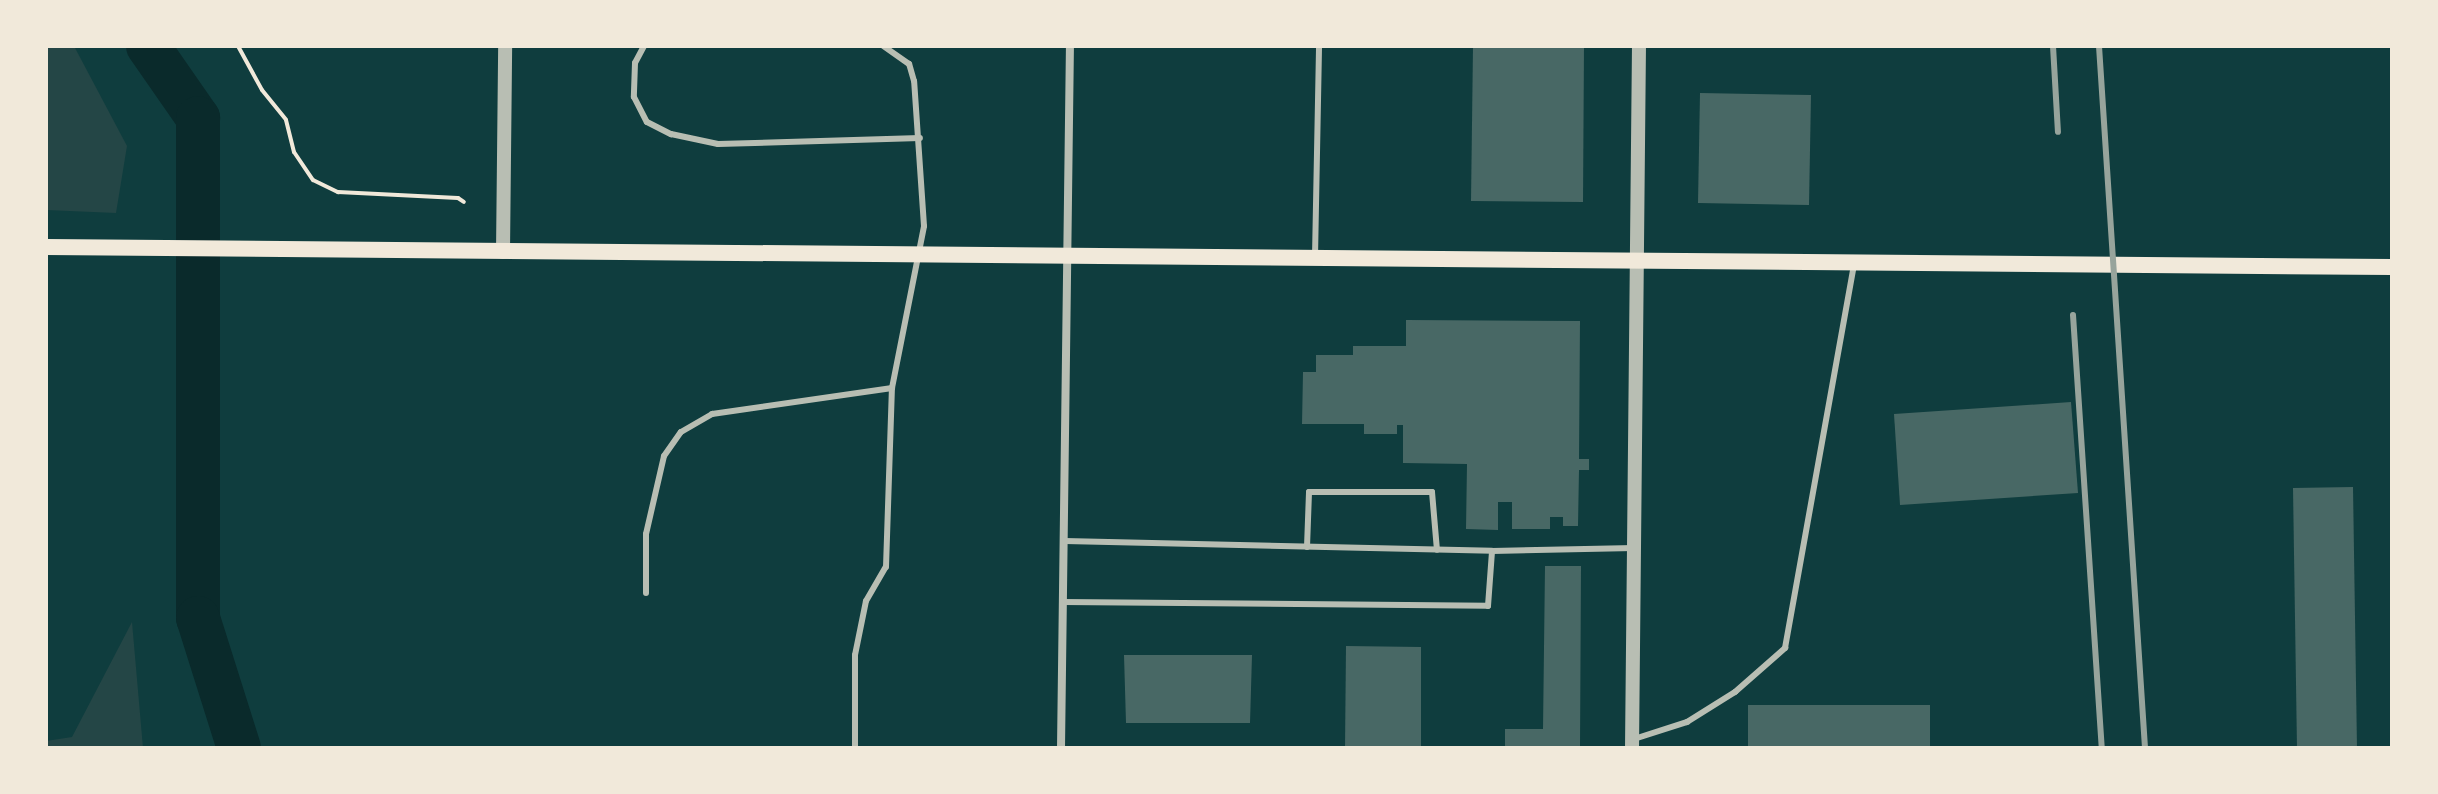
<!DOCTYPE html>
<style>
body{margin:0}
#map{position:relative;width:2438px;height:794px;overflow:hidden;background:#0f3d3e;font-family:"Archivo Narrow",sans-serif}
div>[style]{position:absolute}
.green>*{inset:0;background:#244646}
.river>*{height:44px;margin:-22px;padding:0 22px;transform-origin:22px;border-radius:22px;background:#0a2a2b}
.building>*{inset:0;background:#486865}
.path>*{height:4px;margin:-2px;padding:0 2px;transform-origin:2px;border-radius:2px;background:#f1e9da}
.service>*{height:6px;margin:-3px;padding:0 3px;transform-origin:3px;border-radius:3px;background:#b8beb3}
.minor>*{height:8px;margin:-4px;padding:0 4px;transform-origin:4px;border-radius:4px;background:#b8beb3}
.tertiary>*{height:14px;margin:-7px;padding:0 7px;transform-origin:7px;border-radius:7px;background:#b8beb3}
.secondary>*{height:16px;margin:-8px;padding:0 8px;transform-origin:8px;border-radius:8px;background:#f1e9da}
.rail>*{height:6px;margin:-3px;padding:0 3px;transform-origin:3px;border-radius:3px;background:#97a49c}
span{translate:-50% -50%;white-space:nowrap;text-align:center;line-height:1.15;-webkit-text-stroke:7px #f1e9da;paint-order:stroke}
.frame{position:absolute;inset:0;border:48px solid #f1e9da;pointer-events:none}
</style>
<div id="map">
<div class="green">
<div style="clip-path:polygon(46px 46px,74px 46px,127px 146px,116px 213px,46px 210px)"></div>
<div style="clip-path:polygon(132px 622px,143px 748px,46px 748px,46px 741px,72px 737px)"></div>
</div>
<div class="river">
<div style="left:148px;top:46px;width:88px;rotate:55.2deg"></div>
<div style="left:198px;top:118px;width:500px;rotate:90deg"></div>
<div style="left:198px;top:618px;width:136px;rotate:72.5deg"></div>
</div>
<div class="building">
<div style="clip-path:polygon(1473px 46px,1584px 46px,1583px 202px,1471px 201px)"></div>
<div style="clip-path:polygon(1700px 93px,1811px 95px,1809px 205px,1698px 203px)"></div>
<div style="clip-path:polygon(1406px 320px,1580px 321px,1579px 459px,1589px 459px,1589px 470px,1579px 470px,1578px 526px,1563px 526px,1563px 517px,1550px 517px,1550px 529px,1512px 529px,1512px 502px,1498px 502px,1498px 530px,1466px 529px,1467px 464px,1403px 463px,1403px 425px,1397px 425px,1397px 434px,1364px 434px,1364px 424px,1302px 424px,1303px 372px,1316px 372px,1316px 355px,1353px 355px,1353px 346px,1406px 346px)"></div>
<div style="clip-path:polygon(2071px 402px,2078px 493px,1900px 505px,1894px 414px)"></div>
<div style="clip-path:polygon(2353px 487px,2357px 748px,2297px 748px,2293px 488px)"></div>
<div style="clip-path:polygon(1545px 566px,1581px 566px,1580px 748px,1505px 748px,1505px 729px,1543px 729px)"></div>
<div style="clip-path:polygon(1346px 646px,1421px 647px,1421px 748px,1345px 748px)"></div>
<div style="clip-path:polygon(1124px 655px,1252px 655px,1250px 723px,1126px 723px)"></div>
<div style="clip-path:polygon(1748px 705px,1930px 705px,1930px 748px,1748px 748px)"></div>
</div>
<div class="path">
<div style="left:238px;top:46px;width:50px;rotate:61.4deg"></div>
<div style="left:262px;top:90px;width:38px;rotate:51deg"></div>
<div style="left:286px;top:120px;width:33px;rotate:76deg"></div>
<div style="left:294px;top:152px;width:34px;rotate:56deg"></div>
<div style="left:313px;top:180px;width:28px;rotate:26deg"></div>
<div style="left:338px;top:192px;width:120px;rotate:2.9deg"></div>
<div style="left:458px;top:198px;width:7px;rotate:34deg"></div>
</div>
<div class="service">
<div style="left:644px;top:46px;width:19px;rotate:118deg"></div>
<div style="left:635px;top:63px;width:34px;rotate:92deg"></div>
<div style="left:634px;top:97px;width:28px;rotate:63deg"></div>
<div style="left:647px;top:122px;width:27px;rotate:27deg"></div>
<div style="left:671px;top:134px;width:48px;rotate:12deg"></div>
<div style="left:718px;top:144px;width:202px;rotate:-1.7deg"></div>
<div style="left:1315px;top:257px;width:211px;rotate:-88.9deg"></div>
<div style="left:1065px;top:541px;width:427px;rotate:1.3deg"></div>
<div style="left:1492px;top:551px;width:142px;rotate:-1.2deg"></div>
<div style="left:1307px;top:547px;width:55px;rotate:-87.9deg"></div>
<div style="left:1309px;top:492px;width:123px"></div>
<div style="left:1432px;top:492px;width:58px;rotate:85.1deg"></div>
<div style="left:646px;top:593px;width:59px;rotate:-90deg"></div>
<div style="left:646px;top:534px;width:80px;rotate:-77deg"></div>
<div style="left:664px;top:456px;width:29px;rotate:-55deg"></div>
<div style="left:681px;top:432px;width:36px;rotate:-30deg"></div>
<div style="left:712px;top:414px;width:182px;rotate:-8.2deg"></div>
<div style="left:1063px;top:602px;width:425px;rotate:0.5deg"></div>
<div style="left:1488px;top:606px;width:55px;rotate:-85.8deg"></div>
<div style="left:1634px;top:739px;width:56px;rotate:-17.8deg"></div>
<div style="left:1687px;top:722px;width:57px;rotate:-32deg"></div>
<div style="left:1735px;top:692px;width:67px;rotate:-41.3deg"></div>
<div style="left:1785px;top:648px;width:390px;rotate:-79.8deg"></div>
<div style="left:855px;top:748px;width:93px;rotate:-90deg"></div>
<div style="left:855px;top:655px;width:55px;rotate:-78.5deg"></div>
<div style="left:866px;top:601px;width:39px;rotate:-60deg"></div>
<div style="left:886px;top:567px;width:179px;rotate:-88.1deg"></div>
<div style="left:892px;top:388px;width:165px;rotate:-78.8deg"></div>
<div style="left:924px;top:226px;width:145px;rotate:-93.9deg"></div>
<div style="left:914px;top:81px;width:18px;rotate:-106deg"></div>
<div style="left:909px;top:64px;width:32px;rotate:-145deg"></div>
</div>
<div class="minor">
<div style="left:1061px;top:748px;width:702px;rotate:-89.27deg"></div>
</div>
<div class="tertiary">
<div style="left:503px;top:252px;width:206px;rotate:-89.4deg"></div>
<div style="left:1632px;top:748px;width:702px;rotate:-89.43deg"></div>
</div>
<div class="secondary">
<div style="left:46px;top:247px;width:2346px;rotate:0.49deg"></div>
</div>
<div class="rail">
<div style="left:2053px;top:46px;width:86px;rotate:86.7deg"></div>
<div style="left:2099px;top:46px;width:704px;rotate:86.25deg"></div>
<div style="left:2073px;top:315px;width:434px;rotate:86.2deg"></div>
</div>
<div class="frame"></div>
</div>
